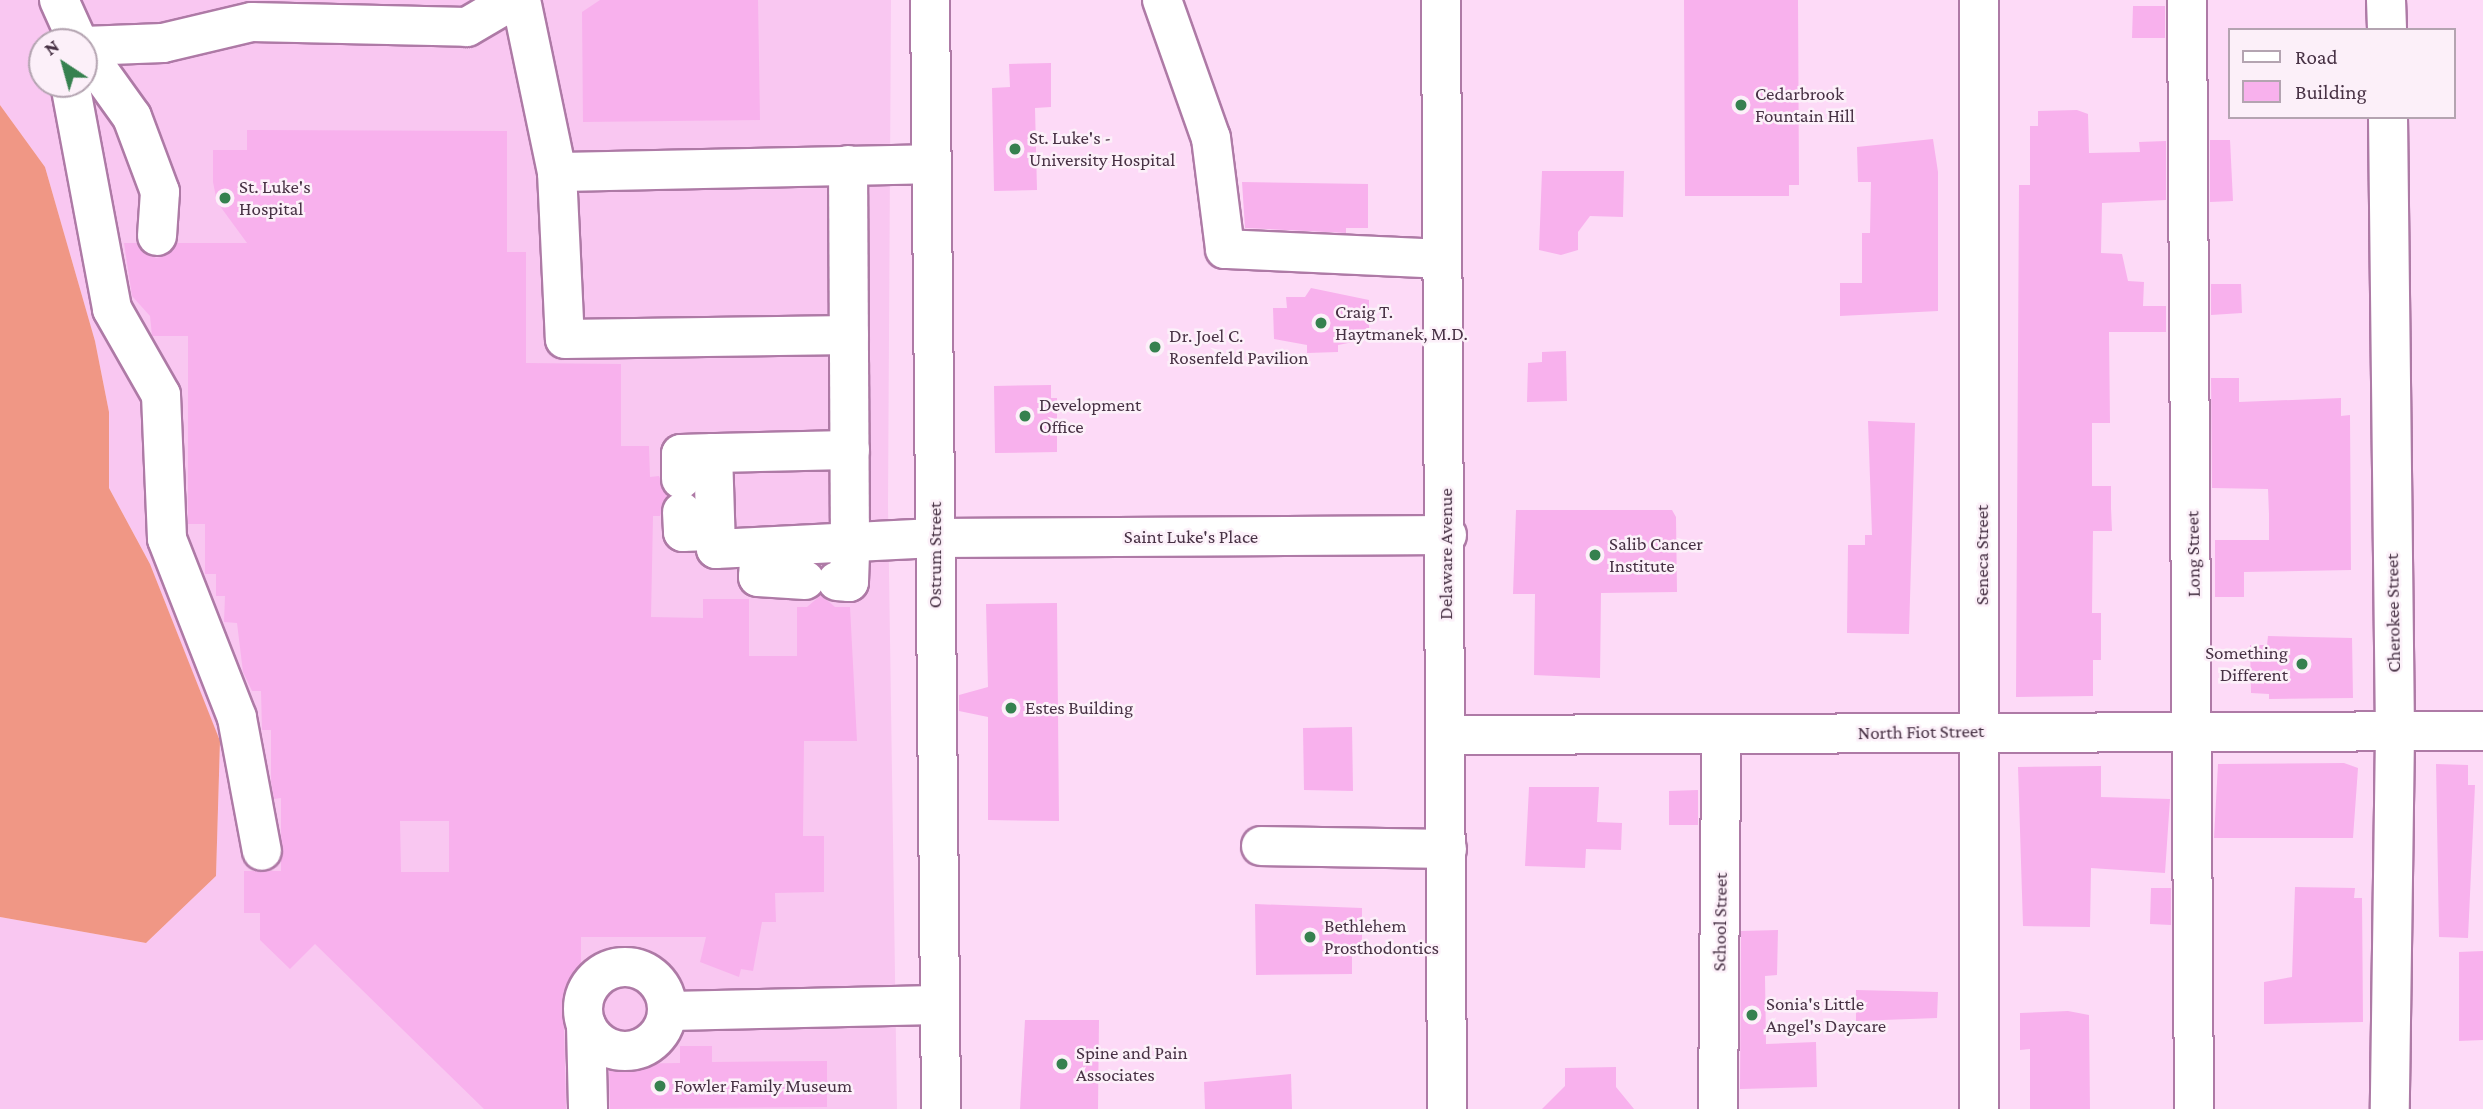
<!DOCTYPE html>
<style>
body{margin:0}
#map{position:relative;width:2483px;height:1109px;overflow:hidden;background:#fddaf7;font-family:"Crimson Pro",serif}
div>[style]{position:absolute}
.built>*{inset:0;background:#f9c7f1}
.forest>*{inset:0;background:#f09785}
.building>*{inset:0;background:#f8b1ed}
.roads{filter:drop-shadow(2px 0 #ae7aa6) drop-shadow(-2px 0 #ae7aa6) drop-shadow(0 2px #ae7aa6) drop-shadow(0 -2px #ae7aa6)}
.minor>*{height:38px;margin:-19px;padding:0 19px;transform-origin:19px;border-radius:19px;background:#fff}
.minor>.ring{margin:-19px;padding:0;box-sizing:content-box;background:none;border:38px solid #fff;border-radius:50%}
.major>*{height:38px;margin:-19px;padding:0 19px;transform-origin:19px;border-radius:19px;background:#fff}
.dots>*{width:19px;height:19px;translate:-50% -50%;box-sizing:border-box;border:4px solid #fcf0f9;border-radius:50%}
span{translate:-50% -50%;white-space:nowrap;text-align:center;line-height:1.15;-webkit-text-stroke:5px #fcf0f9;paint-order:stroke}
.poi-label{font-size:19px;color:#473144}
.left{translate:0 -50%;text-align:left}
.right{translate:-100% -50%;text-align:right}
.street-label{font-size:19px;color:#473144}
.legend{position:absolute;left:2228px;top:28px;width:228px;height:91px;box-sizing:border-box;background:#fcf0f9;border:2px solid #b4a4b1;margin:0;padding:9px 12px;list-style:none;font-size:21px;color:#473144}
.legend li{display:flex;align-items:center;gap:14px;height:35px}
.legend b{width:35px;border:2px solid #b4a4b1}
.north{position:absolute;left:28px;top:28px;width:70px;height:70px;box-sizing:border-box;background:#fcf0f9;border:2px solid #b4a4b1;border-radius:50%;rotate:324deg;font-size:19px;font-weight:700;line-height:28px;text-align:center;color:#473144}
.north::after{content:'';display:block;margin:auto;width:24px;height:32px;background:#36814f;clip-path:polygon(50% 0,100% 100%,50% 72%,0 100%)}
</style>
<div id="map">
<div class="built">
<div style="clip-path:polygon(evenodd,0 0,891px 0,888px 505px,897px 1109px,0 1109px,0 917px,146px 943px,216px 876px,220px 742px,150px 564px,109px 488px,109px 412px,95px 341px,45px 167px,0 105px,0 0,42px 42px,84px 42px,84px 84px,42px 84px,42px 42px)"></div>
</div>
<div class="forest">
<div style="clip-path:polygon(0 105px,45px 167px,95px 341px,109px 412px,109px 488px,150px 564px,220px 741px,216px 876px,146px 943px,0 917px)"></div>
</div>
<div class="building">
<div style="clip-path:polygon(600px 0,758px 0,760px 120px,583px 122px,582px 12px)"></div>
<div style="clip-path:polygon(1684px 0,1798px 0,1799px 185px,1789px 185px,1789px 196px,1685px 196px)"></div>
<div style="clip-path:polygon(2133px 6px,2165px 6px,2165px 38px,2132px 38px)"></div>
<div style="clip-path:polygon(1051px 63px,1051px 107px,1035px 108px,1037px 190px,994px 191px,992px 88px,1010px 87px,1009px 64px)"></div>
<div style="clip-path:polygon(2077px 110px,2088px 114px,2089px 153px,2140px 152px,2139px 142px,2166px 141px,2166px 200px,2102px 203px,2101px 253px,2122px 254px,2128px 281px,2144px 282px,2143px 306px,2166px 306px,2166px 332px,2109px 332px,2110px 423px,2092px 423px,2092px 486px,2111px 486px,2111px 508px,2112px 531px,2093px 531px,2092px 613px,2101px 613px,2101px 660px,2093px 660px,2093px 696px,2016px 697px,2019px 185px,2030px 185px,2030px 126px,2038px 126px,2038px 111px)"></div>
<div style="clip-path:polygon(evenodd,247px 130px,507px 131px,507px 252px,526px 252px,526px 363px,621px 364px,621px 446px,649px 446px,650px 477px,659px 476px,668px 496px,660px 516px,653px 516px,651px 617px,703px 618px,703px 599px,749px 599px,749px 656px,797px 656px,797px 607px,807px 607px,821px 595px,835px 607px,850px 607px,857px 741px,804px 741px,803px 836px,824px 836px,824px 892px,775px 893px,776px 922px,762px 922px,753px 971px,741px 969px,739px 977px,700px 962px,706px 937px,581px 937px,581px 1004px,567px 1014px,564px 1026px,566px 1109px,484px 1109px,315px 944px,290px 969px,260px 940px,260px 913px,244px 913px,244px 871px,281px 871px,281px 798px,274px 799px,271px 782px,271px 730px,262px 730px,261px 691px,252px 691px,243px 672px,237px 623px,224px 622px,225px 596px,216px 596px,216px 574px,205px 574px,205px 524px,188px 524px,188px 336px,152px 336px,150px 316px,132px 296px,124px 243px,137px 243px,156px 258px,167px 255px,177px 243px,247px 243px,217px 202px,213px 182px,213px 150px,247px 150px,247px 130px,400px 821px,449px 821px,449px 872px,401px 872px,400px 821px)"></div>
<div style="clip-path:polygon(1933px 139px,1938px 172px,1938px 311px,1840px 316px,1840px 283px,1862px 283px,1862px 233px,1870px 233px,1871px 182px,1858px 182px,1857px 147px)"></div>
<div style="clip-path:polygon(2210px 140px,2230px 140px,2233px 201px,2210px 202px)"></div>
<div style="clip-path:polygon(1542px 171px,1624px 171px,1623px 217px,1590px 216px,1578px 232px,1578px 250px,1561px 255px,1539px 250px)"></div>
<div style="clip-path:polygon(1242px 182px,1368px 184px,1368px 228px,1346px 228px,1346px 233px,1245px 228px)"></div>
<div style="clip-path:polygon(2211px 284px,2241px 284px,2242px 313px,2211px 315px)"></div>
<div style="clip-path:polygon(1311px 288px,1369px 300px,1369px 339px,1338px 345px,1338px 352px,1307px 353px,1307px 345px,1274px 339px,1273px 308px,1287px 308px,1286px 297px,1305px 297px)"></div>
<div style="clip-path:polygon(1566px 351px,1567px 401px,1527px 402px,1528px 363px,1542px 362px,1542px 352px)"></div>
<div style="clip-path:polygon(2211px 378px,2239px 378px,2239px 402px,2341px 398px,2341px 416px,2350px 415px,2351px 570px,2244px 572px,2244px 597px,2215px 597px,2215px 540px,2269px 540px,2269px 514px,2268px 489px,2212px 488px)"></div>
<div style="clip-path:polygon(1051px 385px,1051px 398px,1057px 398px,1057px 452px,995px 453px,994px 386px)"></div>
<div style="clip-path:polygon(1868px 421px,1915px 423px,1909px 634px,1847px 633px,1848px 545px,1865px 545px,1865px 535px,1872px 535px)"></div>
<div style="clip-path:polygon(1516px 510px,1672px 510px,1676px 517px,1677px 592px,1601px 593px,1600px 678px,1534px 675px,1535px 594px,1513px 594px)"></div>
<div style="clip-path:polygon(1057px 603px,1059px 821px,988px 820px,988px 717px,959px 711px,959px 695px,988px 687px,986px 604px)"></div>
<div style="clip-path:polygon(2268px 636px,2352px 638px,2353px 698px,2269px 699px,2269px 694px,2251px 693px,2250px 645px,2267px 645px)"></div>
<div style="clip-path:polygon(1352px 727px,1353px 791px,1304px 790px,1303px 728px)"></div>
<div style="clip-path:polygon(2344px 763px,2358px 768px,2353px 838px,2214px 838px,2218px 764px)"></div>
<div style="clip-path:polygon(2436px 764px,2468px 765px,2468px 785px,2475px 785px,2468px 938px,2439px 937px)"></div>
<div style="clip-path:polygon(2101px 766px,2101px 797px,2170px 799px,2165px 873px,2091px 868px,2090px 927px,2023px 926px,2018px 767px)"></div>
<div style="clip-path:polygon(1529px 787px,1599px 787px,1597px 822px,1622px 823px,1621px 850px,1586px 849px,1585px 868px,1525px 866px)"></div>
<div style="clip-path:polygon(1698px 790px,1698px 825px,1669px 825px,1669px 791px)"></div>
<div style="clip-path:polygon(2295px 887px,2355px 888px,2354px 898px,2362px 898px,2363px 1022px,2264px 1024px,2264px 982px,2292px 977px)"></div>
<div style="clip-path:polygon(2151px 888px,2171px 888px,2171px 925px,2150px 924px)"></div>
<div style="clip-path:polygon(1255px 904px,1362px 908px,1362px 947px,1352px 948px,1352px 974px,1256px 975px)"></div>
<div style="clip-path:polygon(1778px 930px,1777px 975px,1765px 976px,1766px 1044px,1816px 1042px,1817px 1087px,1740px 1089px,1741px 931px)"></div>
<div style="clip-path:polygon(2483px 951px,2483px 1040px,2459px 1041px,2459px 952px)"></div>
<div style="clip-path:polygon(1856px 990px,1938px 992px,1937px 1018px,1856px 1021px)"></div>
<div style="clip-path:polygon(2068px 1011px,2089px 1015px,2090px 1109px,2030px 1109px,2030px 1049px,2020px 1050px,2020px 1013px)"></div>
<div style="clip-path:polygon(1025px 1020px,1099px 1020px,1098px 1109px,1020px 1109px)"></div>
<div style="clip-path:polygon(680px 1046px,712px 1046px,712px 1062px,827px 1061px,827px 1107px,610px 1109px,609px 1064px,680px 1063px)"></div>
<div style="clip-path:polygon(1616px 1067px,1616px 1087px,1634px 1109px,1542px 1109px,1565px 1086px,1565px 1068px)"></div>
<div style="clip-path:polygon(1291px 1074px,1292px 1109px,1205px 1109px,1204px 1082px)"></div>
</div>
<div class="roads">
<div class="minor">
<div style="left:59px;top:0;width:46px;rotate:65.7deg"></div>
<div style="left:521px;top:0;width:176px;rotate:78.2deg"></div>
<div style="left:557px;top:172px;width:167px;rotate:87.3deg"></div>
<div style="left:565px;top:339px;width:284px;rotate:-0.8deg"></div>
<div style="left:930px;top:0;width:1109px;rotate:89.43deg"></div>
<div style="left:1162px;top:0;width:146px;rotate:70.5deg"></div>
<div style="left:1211px;top:138px;width:112px;rotate:82.8deg"></div>
<div style="left:1225px;top:249px;width:217px;rotate:2.6deg"></div>
<div style="left:2187px;top:0;width:1109px;rotate:89.64deg"></div>
<div style="left:2386px;top:0;width:30px;rotate:88deg"></div>
<div style="left:84px;top:46px;width:79px;rotate:-2.2deg"></div>
<div style="left:163px;top:43px;width:91px;rotate:-13.3deg"></div>
<div style="left:252px;top:22px;width:215px;rotate:1.3deg"></div>
<div style="left:467px;top:27px;width:53px;rotate:-30.4deg"></div>
<div style="left:84px;top:50px;width:82px;rotate:54.4deg"></div>
<div style="left:132px;top:117px;width:80px;rotate:69.5deg"></div>
<div style="left:160px;top:192px;width:44px;rotate:93.9deg"></div>
<div style="left:70px;top:84px;width:229px;rotate:79.4deg"></div>
<div style="left:112px;top:309px;width:99px;rotate:60.3deg"></div>
<div style="left:161px;top:395px;width:144px;rotate:87.6deg"></div>
<div style="left:167px;top:539px;width:192px;rotate:68.6deg"></div>
<div style="left:237px;top:718px;width:135px;rotate:79.4deg"></div>
<div style="left:2388px;top:117px;width:617px;rotate:89.35deg"></div>
<div style="left:2395px;top:734px;width:375px;rotate:90.8deg"></div>
<div style="left:557px;top:172px;width:375px;rotate:-1.2deg"></div>
<div style="left:850px;top:450px;width:137px;rotate:178.7deg"></div>
<div style="left:713px;top:453px;width:96px;rotate:88.2deg"></div>
<div style="left:716px;top:549px;width:219px;rotate:-2.9deg"></div>
<div style="left:935px;top:538px;width:512px;rotate:-0.34deg"></div>
<div style="left:681px;top:479px;width:25px;rotate:-90deg"></div>
<div style="left:681px;top:454px;width:32px;rotate:-2deg"></div>
<div style="left:682px;top:512px;width:20px;rotate:87deg"></div>
<div style="left:683px;top:532px;width:32px;rotate:-2deg"></div>
<div style="left:760px;top:548px;width:29px;rotate:94deg"></div>
<div style="left:758px;top:577px;width:47px;rotate:3.7deg"></div>
<div style="left:837px;top:581px;width:12px;rotate:5deg"></div>
<div style="left:849px;top:582px;width:36px;rotate:-88deg"></div>
<div style="left:850px;top:546px;width:381px;rotate:-90.3deg"></div>
<div style="left:1447px;top:735px;width:1036px;rotate:-0.22deg"></div>
<div style="left:1261px;top:846px;width:186px;rotate:0.9deg"></div>
<div class="ring" style="left:583px;top:967px;width:46px;height:46px"></div>
<div style="left:668px;top:1011px;width:271px;rotate:-1.3deg"></div>
<div style="left:586px;top:1025px;width:84px;rotate:88.6deg"></div>
<div style="left:1718px;top:1109px;width:374px;rotate:-89.5deg"></div>
<div style="left:1979px;top:1109px;width:1109px;rotate:-90deg"></div>
</div>
<div class="major">
<div style="left:1441px;top:0;width:1109px;rotate:89.69deg"></div>
</div>
</div>
<div class="dots">
<div style="left:1741px;top:105px;background:#36814f"></div>
<div style="left:1015px;top:149px;background:#36814f"></div>
<div style="left:225px;top:198px;background:#36814f"></div>
<div style="left:1321px;top:323px;background:#36814f"></div>
<div style="left:1155px;top:347px;background:#36814f"></div>
<div style="left:1025px;top:416px;background:#36814f"></div>
<div style="left:1595px;top:555px;background:#36814f"></div>
<div style="left:2302px;top:664px;background:#36814f"></div>
<div style="left:1011px;top:708px;background:#36814f"></div>
<div style="left:1310px;top:937px;background:#36814f"></div>
<div style="left:1752px;top:1015px;background:#36814f"></div>
<div style="left:1062px;top:1064px;background:#36814f"></div>
<div style="left:660px;top:1086px;background:#36814f"></div>
</div>
<div class="poi-label">
<span class="left" style="left:1755px;top:105px">Cedarbrook<br>Fountain Hill</span>
<span class="left" style="left:1029px;top:149px">St. Luke's -<br>University Hospital</span>
<span class="left" style="left:239px;top:198px">St. Luke's<br>Hospital</span>
<span class="left" style="left:1335px;top:323px">Craig T.<br>Haytmanek, M.D.</span>
<span class="left" style="left:1169px;top:347px">Dr. Joel C.<br>Rosenfeld Pavilion</span>
<span class="left" style="left:1039px;top:416px">Development<br>Office</span>
<span class="left" style="left:1609px;top:555px">Salib Cancer<br>Institute</span>
<span class="right" style="left:2288px;top:664px">Something<br>Different</span>
<span class="left" style="left:1025px;top:708px">Estes Building</span>
<span class="left" style="left:1324px;top:937px">Bethlehem<br>Prosthodontics</span>
<span class="left" style="left:1766px;top:1015px">Sonia's Little<br>Angel's Daycare</span>
<span class="left" style="left:1076px;top:1064px">Spine and Pain<br>Associates</span>
<span class="left" style="left:674px;top:1086px">Fowler Family Museum</span>
</div>
<div class="street-label">
<span style="left:1191px;top:537px">Saint Luke's Place</span>
<span style="left:1446px;top:554px;rotate:-90deg">Delaware Avenue</span>
<span style="left:2193px;top:554px;rotate:-91deg">Long Street</span>
<span style="left:935px;top:555px;rotate:-90deg">Ostrum Street</span>
<span style="left:1982px;top:555px;rotate:-90deg">Seneca Street</span>
<span style="left:2393px;top:613px;rotate:-91deg">Cherokee Street</span>
<span style="left:1921px;top:732px;rotate:-1deg">North Fiot Street</span>
<span style="left:1720px;top:922px;rotate:-89deg">School Street</span>
</div>
<ul class="legend">
<li><b style="height:9px;background:#fff"></b>Road</li>
<li><b style="height:19px;background:#f8b1ed"></b>Building</li>
</ul>
<div class="north">N</div>
</div>
